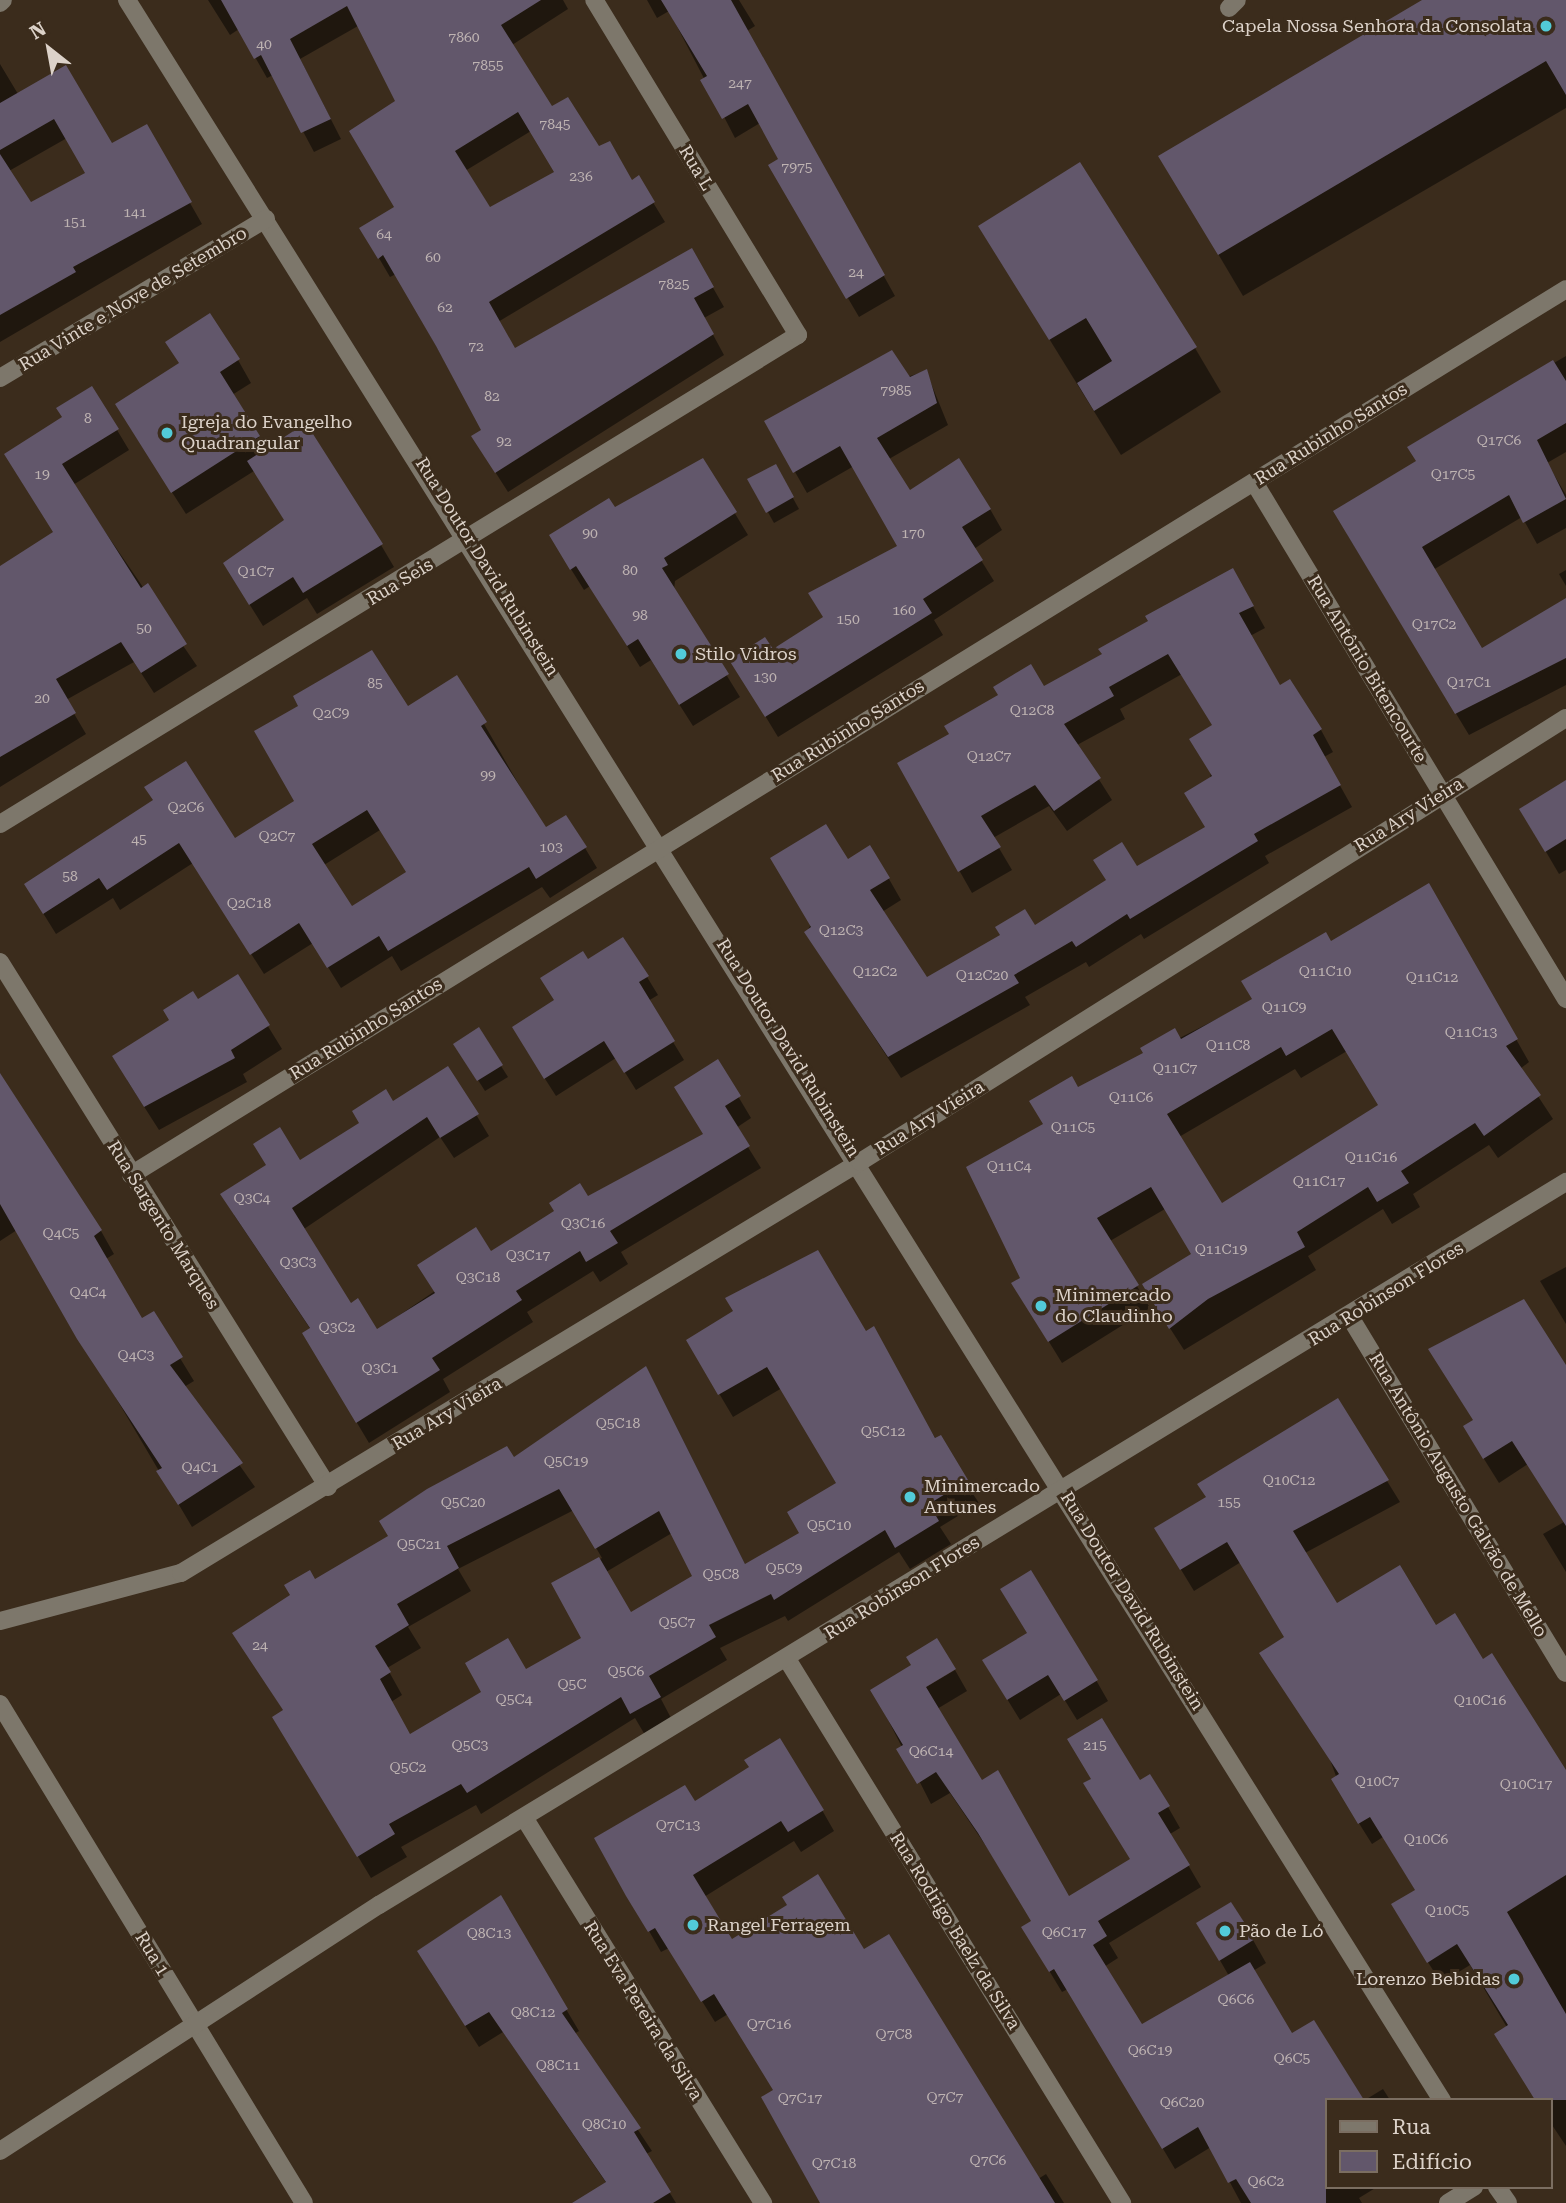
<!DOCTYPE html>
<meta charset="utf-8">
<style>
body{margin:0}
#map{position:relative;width:1566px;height:2203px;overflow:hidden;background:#3b2c1c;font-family:"Roboto Serif",serif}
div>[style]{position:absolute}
.shadow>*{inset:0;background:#0007}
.building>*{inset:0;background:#62576b}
.minor>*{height:18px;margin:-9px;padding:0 9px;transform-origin:9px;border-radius:9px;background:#7d776b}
.dots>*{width:19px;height:19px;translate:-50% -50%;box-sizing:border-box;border:4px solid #3b2c1c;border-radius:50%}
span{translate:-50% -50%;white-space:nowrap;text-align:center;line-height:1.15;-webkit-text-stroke:6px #3b2c1c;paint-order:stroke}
.number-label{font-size:14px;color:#beb3b2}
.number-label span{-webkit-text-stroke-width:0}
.poi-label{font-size:18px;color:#dcd2c9}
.right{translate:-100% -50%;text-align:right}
.left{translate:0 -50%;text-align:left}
.street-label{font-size:18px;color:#dcd2c9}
.legend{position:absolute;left:1325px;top:2098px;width:228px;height:91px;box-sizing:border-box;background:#3b2c1c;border:2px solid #7b6e61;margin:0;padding:9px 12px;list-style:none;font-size:21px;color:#dcd2c9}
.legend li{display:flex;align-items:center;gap:14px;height:35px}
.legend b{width:35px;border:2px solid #7b6e61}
.north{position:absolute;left:14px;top:14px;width:70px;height:70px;-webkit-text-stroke:5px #3b2c1c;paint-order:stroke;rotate:329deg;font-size:19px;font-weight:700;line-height:28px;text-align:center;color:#dcd2c9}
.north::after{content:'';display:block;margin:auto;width:24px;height:32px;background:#dcd2c9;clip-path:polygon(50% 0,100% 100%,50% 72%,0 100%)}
</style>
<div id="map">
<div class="shadow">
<div style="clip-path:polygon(evenodd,208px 0,563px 0,568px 9px,512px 45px,552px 109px,631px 182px,638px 178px,665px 222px,498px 322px,515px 350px,692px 251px,724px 307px,704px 318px,724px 355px,508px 492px,485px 456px,483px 430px,396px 274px,390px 277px,362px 229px,396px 208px,397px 102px,358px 26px,300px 59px,341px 139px,314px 152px,273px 75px,267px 78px,239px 29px,230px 35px,208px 0,531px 131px,556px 173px,490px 210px,465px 171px,531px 131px)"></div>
<div style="clip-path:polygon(647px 0,739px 0,755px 26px,747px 31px,895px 296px,859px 317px,770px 165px,780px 160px,760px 123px,735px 138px,669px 11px,657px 18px)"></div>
<div style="clip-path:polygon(1425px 0,1566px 0,1566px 108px,1243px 296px,1185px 198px)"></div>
<div style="clip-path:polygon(evenodd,0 64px,18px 94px,112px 145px,146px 126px,202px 224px,0 342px,0 64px,67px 138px,87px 174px,30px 204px,9px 171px,67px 138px)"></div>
<div style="clip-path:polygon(980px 227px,1195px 348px,1221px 392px,1121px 455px)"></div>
<div style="clip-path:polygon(1566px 356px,1566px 452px,1547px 463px,1566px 495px,1566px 528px,1537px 544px,1522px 517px,1433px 570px,1482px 650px,1566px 600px,1566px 685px,1469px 735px,1347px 534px,1418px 462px,1409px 447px)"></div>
<div style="clip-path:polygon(238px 360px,251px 383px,232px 395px,267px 450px,381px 545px,394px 567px,317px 614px,307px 598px,263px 626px,238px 586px,285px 521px,254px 471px,186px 514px,130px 427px)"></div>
<div style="clip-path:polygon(926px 371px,948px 425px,889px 459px,909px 492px,990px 509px,1002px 530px,974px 549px,994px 581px,934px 620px,943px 635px,778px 737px,744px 681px,772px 652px,824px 618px,899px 547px,854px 466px,807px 493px,766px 421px)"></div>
<div style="clip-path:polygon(117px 430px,129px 450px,73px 485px,197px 666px,154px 693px,134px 662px,66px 700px,86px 734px,0 787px,0 568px,55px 533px,18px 475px)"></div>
<div style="clip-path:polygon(703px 461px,748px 535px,675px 581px,674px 590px,740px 697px,693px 726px,651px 660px,640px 667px,590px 586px,584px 590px,564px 558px,614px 509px)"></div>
<div style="clip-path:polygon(775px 466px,799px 509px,774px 523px,750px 480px)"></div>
<div style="clip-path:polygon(1566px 570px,1566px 586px,1559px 574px)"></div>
<div style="clip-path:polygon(1245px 592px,1265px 628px,1250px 636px,1280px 688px,1290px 681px,1321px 730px,1333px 752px,1324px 757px,1352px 807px,1265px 856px,1269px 863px,1144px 939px,1141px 934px,1089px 967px,1086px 962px,1025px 997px,1030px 1005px,901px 1078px,806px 933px,847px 862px,889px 879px,901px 900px,882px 912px,927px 980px,1034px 928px,1207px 828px,1214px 726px,1182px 674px,1120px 709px,1125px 719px,1077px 745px,1112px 800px,1067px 831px,1049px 806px,993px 838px,1012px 870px,972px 893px,899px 764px)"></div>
<div style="clip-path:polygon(evenodd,457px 677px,545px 830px,585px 848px,597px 868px,550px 898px,542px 887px,401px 971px,392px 956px,341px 988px,313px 943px,264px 974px,193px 863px,120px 910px,113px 898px,56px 934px,38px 905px,154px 801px,234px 841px,296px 802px,407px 709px,457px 677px,380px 830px,408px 873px,352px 909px,324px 865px,380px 830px)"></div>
<div style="clip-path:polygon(1566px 782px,1566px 870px,1559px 874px,1521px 809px)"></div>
<div style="clip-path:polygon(evenodd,1429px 885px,1529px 1062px,1520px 1069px,1553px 1119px,1498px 1158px,1489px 1145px,1413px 1194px,1420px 1207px,1392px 1224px,1383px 1209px,1308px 1256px,1316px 1270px,1184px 1350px,1157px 1308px,1193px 1255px,1165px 1209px,1110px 1241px,1150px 1308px,1062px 1363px,1027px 1306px,1022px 1278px,1044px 1125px,1078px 1090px,1254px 1000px,1330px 943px,1429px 885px,1347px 1051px,1380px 1106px,1221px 1206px,1179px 1137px,1295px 1069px,1301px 1078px,1347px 1051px)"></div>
<div style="clip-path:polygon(237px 976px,282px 1049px,243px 1074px,247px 1082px,159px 1130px,127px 1080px,198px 1002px)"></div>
<div style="clip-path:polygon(647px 977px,658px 995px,648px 1001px,684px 1060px,636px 1090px,616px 1058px,556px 1096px,524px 1046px,555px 1001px)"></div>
<div style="clip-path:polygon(478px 1030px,508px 1077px,485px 1091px,462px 1055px)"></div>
<div style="clip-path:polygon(717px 1061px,751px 1118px,736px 1128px,761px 1168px,621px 1252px,628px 1264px,600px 1282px,593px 1271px,527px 1312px,533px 1322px,443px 1379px,450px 1392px,369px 1443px,304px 1334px,311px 1330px,234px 1215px,299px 1162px,448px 1068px,489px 1136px,454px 1158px,440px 1137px,304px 1229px,350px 1305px,376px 1331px,491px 1253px,705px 1135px)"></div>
<div style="clip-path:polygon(0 1083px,101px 1231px,114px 1254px,106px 1259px,142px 1321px,153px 1314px,194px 1381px,184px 1387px,255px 1487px,192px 1527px,17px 1230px,0 1241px)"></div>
<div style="clip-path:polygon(1566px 1267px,1566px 1324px,1540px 1281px)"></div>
<div style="clip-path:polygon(evenodd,865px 1333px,979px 1503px,940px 1527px,951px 1544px,910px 1569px,899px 1552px,788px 1621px,785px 1616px,720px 1648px,727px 1660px,661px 1699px,672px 1720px,645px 1735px,635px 1718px,481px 1814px,476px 1805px,401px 1847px,407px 1857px,371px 1878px,287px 1739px,284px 1711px,234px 1634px,513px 1459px,658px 1390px,746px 1566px,801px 1533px,838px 1484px,782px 1388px,733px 1417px,688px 1341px,865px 1333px,574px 1510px,602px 1558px,553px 1584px,583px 1639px,410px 1736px,391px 1702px,402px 1695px,387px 1668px,421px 1648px,408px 1627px,471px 1591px,458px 1569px,574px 1510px,865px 1333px,672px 1533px,695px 1577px,630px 1615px,606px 1572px,672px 1533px)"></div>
<div style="clip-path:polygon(1566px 1368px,1566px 1572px,1543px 1534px,1564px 1522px,1528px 1464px,1499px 1483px,1479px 1451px)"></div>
<div style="clip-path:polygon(1387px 1481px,1400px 1502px,1305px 1553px,1337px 1605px,1436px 1628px,1482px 1662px,1566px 1780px,1566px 2146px,1550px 2122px,1550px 2100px,1470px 1965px,1441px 1983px,1406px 1927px,1416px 1891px,1383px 1837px,1372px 1844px,1345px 1801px,1286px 1638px,1241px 1562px,1194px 1591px,1169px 1550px)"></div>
<div style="clip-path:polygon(1029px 1634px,1096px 1680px,1108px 1701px,1077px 1720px,1061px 1694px,1020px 1720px,996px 1681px)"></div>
<div style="clip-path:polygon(955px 1670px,967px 1691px,937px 1709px,982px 1783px,1069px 1898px,1131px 1860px,1139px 1783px,1168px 1807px,1180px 1828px,1170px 1834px,1201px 1887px,1109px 1943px,1118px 1958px,1104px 1967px,1141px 2026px,1229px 1976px,1199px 1924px,1253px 1940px,1266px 1963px,1253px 1971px,1324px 2092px,1291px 2169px,1326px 2147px,1326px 2187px,1377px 2187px,1359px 2198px,1362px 2203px,1241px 2203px,1211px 2147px,1175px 2169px,1068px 1989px,1062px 1992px,1036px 1949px,1033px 1922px,992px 1855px,950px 1793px,931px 1804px,884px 1712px)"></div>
<div style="clip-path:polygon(694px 1804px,822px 1810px,834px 1831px,801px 1852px,794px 1841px,704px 1897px,731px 1942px,863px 1951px,1038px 2179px,1046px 2174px,1064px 2203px,821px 2203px,798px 2163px,775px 2091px,728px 2014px,715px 2022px,669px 1948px,661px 1952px,596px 1838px)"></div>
<div style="clip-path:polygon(500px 1898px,579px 2031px,574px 2034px,652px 2151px,646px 2154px,676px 2203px,606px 2203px,607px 2184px,503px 2032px,479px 2047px,431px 1973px)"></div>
<div style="clip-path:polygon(1383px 2089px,1390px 2100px,1365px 2100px)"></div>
</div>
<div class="building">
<div style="clip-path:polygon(evenodd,221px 0,541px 0,501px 25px,552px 106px,568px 97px,599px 146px,610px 141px,632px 180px,639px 175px,655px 202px,489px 302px,515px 348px,692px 248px,714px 287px,694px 298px,714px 334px,495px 473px,471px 436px,481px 430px,436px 346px,383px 255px,378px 259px,359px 228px,394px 207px,349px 131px,395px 101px,347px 6px,290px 39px,331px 119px,301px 133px,261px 55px,254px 59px,221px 0,518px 112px,554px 172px,490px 207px,455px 151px,518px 112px)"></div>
<div style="clip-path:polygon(661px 0,731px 0,885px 275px,846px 299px,768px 165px,778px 159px,748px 104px,722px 119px,700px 80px,707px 76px)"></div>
<div style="clip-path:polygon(1422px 0,1566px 0,1566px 95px,1546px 61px,1218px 255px,1158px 156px)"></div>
<div style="clip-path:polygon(66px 65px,112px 143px,147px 124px,192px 202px,73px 267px,76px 272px,0 315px,0 154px,31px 202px,85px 173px,54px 119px,0 150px,0 103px)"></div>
<div style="clip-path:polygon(1080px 162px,1197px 347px,1094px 411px,1077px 383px,1112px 361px,1086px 318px,1049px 340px,978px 226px)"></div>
<div style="clip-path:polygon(210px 313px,240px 359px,220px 372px,260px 436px,171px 493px,115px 404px,179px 363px,165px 342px)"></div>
<div style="clip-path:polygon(892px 350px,910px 377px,927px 369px,937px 403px,877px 438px,910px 490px,959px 458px,991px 509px,962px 527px,983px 560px,923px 599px,932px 613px,765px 717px,729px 660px,765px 637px,773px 649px,823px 617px,808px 593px,897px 546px,840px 446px,793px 473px,764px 421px)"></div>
<div style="clip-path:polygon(1553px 360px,1566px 381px,1566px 423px,1537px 440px,1566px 499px,1523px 523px,1509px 495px,1422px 547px,1482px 648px,1566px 598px,1566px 658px,1455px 714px,1333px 511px,1416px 461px,1407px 447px)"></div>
<div style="clip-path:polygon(92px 386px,119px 429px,62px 464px,141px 588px,148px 583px,187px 644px,141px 673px,121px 642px,56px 679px,76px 713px,0 757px,0 566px,53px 532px,4px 454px,62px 417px,56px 408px)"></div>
<div style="clip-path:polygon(306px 423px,383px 544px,303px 593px,293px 577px,249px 605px,223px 563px,284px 520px,247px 461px)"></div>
<div style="clip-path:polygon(703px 458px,737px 512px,664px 558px,668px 565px,662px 568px,729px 674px,679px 705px,638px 639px,627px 646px,576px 566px,570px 570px,549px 535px,609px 498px,615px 507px)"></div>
<div style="clip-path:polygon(776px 464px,794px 497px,766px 513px,747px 479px)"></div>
<div style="clip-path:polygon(1233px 568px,1254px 606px,1239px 613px,1280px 685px,1290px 679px,1322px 729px,1313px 735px,1341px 785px,1254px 834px,1258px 841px,1130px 919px,1127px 914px,1076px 947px,1072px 941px,1014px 975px,1019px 983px,888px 1057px,804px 932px,811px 927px,770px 858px,826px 824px,848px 859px,870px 845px,890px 878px,870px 890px,927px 977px,1000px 935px,995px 927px,1025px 909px,1035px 925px,1106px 880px,1093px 860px,1122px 842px,1137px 866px,1205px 827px,1184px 793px,1212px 776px,1189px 739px,1212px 725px,1168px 654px,1109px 687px,1114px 696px,1064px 724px,1101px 778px,1054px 811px,1035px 785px,981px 816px,1001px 847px,958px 872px,897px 763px,949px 734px,944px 726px,998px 695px,993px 687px,1031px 664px,1044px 686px,1102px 654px,1098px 649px,1148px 621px,1145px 616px)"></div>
<div style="clip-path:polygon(evenodd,372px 650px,408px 706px,457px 675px,487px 722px,481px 726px,546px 827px,566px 815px,587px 847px,536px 879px,529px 867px,388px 951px,379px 936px,327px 968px,299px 923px,250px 955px,179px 843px,107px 890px,99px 878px,43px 914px,24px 884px,153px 800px,144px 787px,186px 761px,235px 838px,294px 801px,254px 731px,298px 706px,293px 696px,372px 650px,367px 810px,406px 872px,352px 906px,312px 844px,367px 810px)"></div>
<div style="clip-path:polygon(1566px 780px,1566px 839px,1545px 852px,1519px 809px)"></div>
<div style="clip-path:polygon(evenodd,1429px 883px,1518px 1039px,1506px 1046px,1541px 1095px,1484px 1136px,1475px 1123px,1401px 1171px,1409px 1183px,1377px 1202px,1368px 1187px,1297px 1232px,1305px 1247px,1208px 1299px,1169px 1329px,1142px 1284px,1191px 1254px,1151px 1187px,1097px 1218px,1139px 1285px,1048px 1342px,1011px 1283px,1020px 1278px,966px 1167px,1043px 1124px,1029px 1101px,1072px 1076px,1078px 1087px,1143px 1053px,1140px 1048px,1175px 1028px,1181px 1039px,1252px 999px,1241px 981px,1326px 932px,1331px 941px,1429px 883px,1332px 1029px,1378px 1105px,1222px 1203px,1167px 1114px,1281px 1047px,1286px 1056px,1332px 1029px)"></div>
<div style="clip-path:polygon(623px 937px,649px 976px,639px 982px,675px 1041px,624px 1073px,604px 1041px,544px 1079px,512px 1027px,554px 1000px,540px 978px,583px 951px,588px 959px)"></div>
<div style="clip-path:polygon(238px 974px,270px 1025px,231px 1050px,235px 1058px,144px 1107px,112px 1056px,169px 1020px,163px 1010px,193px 991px,198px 999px)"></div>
<div style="clip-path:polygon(479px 1027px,503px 1065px,477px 1081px,453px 1044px)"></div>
<div style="clip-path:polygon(718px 1059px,741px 1096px,725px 1106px,750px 1146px,610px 1231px,618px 1243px,586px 1262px,580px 1251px,516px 1291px,522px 1300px,432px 1358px,440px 1370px,356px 1423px,302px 1333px,310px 1328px,220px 1194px,266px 1165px,253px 1144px,280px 1127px,300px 1160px,359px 1123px,352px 1111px,386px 1089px,393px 1101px,448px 1066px,479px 1114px,440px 1138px,427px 1117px,292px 1208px,351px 1303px,358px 1298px,377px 1329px,435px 1293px,417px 1265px,476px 1227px,491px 1251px,554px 1211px,549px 1203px,580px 1183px,588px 1196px,703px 1134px,674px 1087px)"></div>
<div style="clip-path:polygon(0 1073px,102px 1230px,94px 1236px,142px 1318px,154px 1311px,183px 1357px,170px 1365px,243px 1463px,178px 1505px,156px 1471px,162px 1468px,77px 1339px,0 1204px)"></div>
<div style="clip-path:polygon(evenodd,818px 1250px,866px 1331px,874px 1326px,935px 1438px,941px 1435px,968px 1480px,929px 1504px,939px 1521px,895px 1548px,885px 1530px,774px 1600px,771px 1594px,709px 1625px,716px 1637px,649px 1676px,661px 1697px,630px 1714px,621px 1697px,467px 1793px,461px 1784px,389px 1824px,395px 1834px,357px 1857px,272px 1717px,283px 1710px,232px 1633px,290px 1595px,284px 1585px,310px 1570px,315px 1579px,388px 1536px,379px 1521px,427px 1489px,507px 1446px,514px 1457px,646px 1366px,745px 1564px,799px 1533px,787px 1512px,836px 1483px,767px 1367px,718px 1395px,686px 1340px,733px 1311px,725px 1298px,818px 1250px,559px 1489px,595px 1549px,659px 1511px,692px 1576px,631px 1612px,599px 1557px,551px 1583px,581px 1638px,526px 1669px,508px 1638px,465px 1663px,481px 1692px,410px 1734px,380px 1679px,391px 1672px,375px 1646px,409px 1625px,397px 1604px,459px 1568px,447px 1546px,559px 1489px)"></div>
<div style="clip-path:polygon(1524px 1299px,1566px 1365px,1566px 1526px,1512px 1441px,1483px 1459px,1463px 1426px,1473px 1420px,1428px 1349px)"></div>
<div style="clip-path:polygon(1338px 1398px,1389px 1480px,1293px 1531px,1337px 1603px,1400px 1565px,1436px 1625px,1455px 1613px,1483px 1659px,1492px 1653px,1566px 1770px,1566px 1875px,1507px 1912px,1566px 2014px,1566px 2100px,1535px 2100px,1494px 2034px,1508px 2025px,1457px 1944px,1427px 1963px,1391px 1904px,1415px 1890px,1370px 1817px,1358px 1824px,1331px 1779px,1339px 1774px,1259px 1653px,1284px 1637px,1227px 1542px,1180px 1570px,1154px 1528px,1206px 1497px,1197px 1484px)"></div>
<div style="clip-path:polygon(1031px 1570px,1098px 1680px,1064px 1701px,1048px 1675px,1007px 1700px,982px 1660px,1027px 1633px,1000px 1589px)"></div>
<div style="clip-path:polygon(937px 1638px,956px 1669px,926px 1687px,982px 1780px,998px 1770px,1069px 1896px,1130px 1859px,1083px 1783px,1091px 1779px,1067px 1739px,1102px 1718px,1140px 1780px,1150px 1774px,1170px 1806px,1158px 1813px,1190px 1865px,1098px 1921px,1107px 1936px,1093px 1945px,1142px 2024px,1250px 1962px,1292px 2033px,1314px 2020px,1364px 2100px,1326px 2100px,1326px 2203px,1251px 2203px,1236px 2179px,1228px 2183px,1198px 2127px,1162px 2149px,1054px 1969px,1049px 1972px,1021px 1927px,1031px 1921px,978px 1833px,936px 1772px,917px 1784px,896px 1749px,903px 1745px,870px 1690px,911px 1665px,906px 1657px)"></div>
<div style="clip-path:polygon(780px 1738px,824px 1810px,788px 1832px,781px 1821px,693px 1875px,732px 1939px,787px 1905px,782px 1897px,818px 1874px,864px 1949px,889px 1934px,1055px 2203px,820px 2203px,761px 2097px,773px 2090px,714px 1994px,701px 2002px,655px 1928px,648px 1932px,626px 1896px,594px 1838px,685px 1785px,695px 1801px,749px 1767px,744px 1760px)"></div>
<div style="clip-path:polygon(501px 1895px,568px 2009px,562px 2013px,641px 2128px,634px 2132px,671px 2192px,653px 2203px,572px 2203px,606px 2182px,489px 2012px,465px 2026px,417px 1951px)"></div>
<div style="clip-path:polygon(1231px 1902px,1255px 1939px,1219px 1961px,1196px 1923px)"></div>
</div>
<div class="minor">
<div style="left:127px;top:0;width:2478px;rotate:57.95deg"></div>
<div style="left:0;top:3px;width:4px;rotate:-45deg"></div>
<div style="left:1229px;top:8px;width:11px;rotate:-45deg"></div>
<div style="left:0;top:378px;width:310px;rotate:-30.9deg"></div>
<div style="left:1254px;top:482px;width:604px;rotate:58.89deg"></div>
<div style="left:0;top:824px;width:936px;rotate:-31.5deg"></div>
<div style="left:798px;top:335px;width:392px;rotate:-121.3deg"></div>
<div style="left:0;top:962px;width:619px;rotate:58deg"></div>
<div style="left:131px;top:1175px;width:1686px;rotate:-31.69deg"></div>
<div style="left:1350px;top:1317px;width:416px;rotate:58.8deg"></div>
<div style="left:0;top:1621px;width:187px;rotate:-14.9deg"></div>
<div style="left:181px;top:1573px;width:794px;rotate:-31.19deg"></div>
<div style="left:860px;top:1162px;width:834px;rotate:-32.17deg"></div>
<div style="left:787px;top:1659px;width:639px;rotate:58.37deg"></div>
<div style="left:0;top:1704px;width:584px;rotate:58.65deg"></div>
<div style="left:525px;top:1819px;width:452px;rotate:58.2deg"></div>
<div style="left:0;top:2151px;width:452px;rotate:-33deg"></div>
<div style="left:379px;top:1905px;width:1390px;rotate:-31.35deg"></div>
<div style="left:1497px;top:2187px;width:19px;rotate:55deg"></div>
<div style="left:1448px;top:2203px;width:31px;rotate:-32deg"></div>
</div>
<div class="dots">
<div style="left:1546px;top:26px;background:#52cbd8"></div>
<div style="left:167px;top:433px;background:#52cbd8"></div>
<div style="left:681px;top:654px;background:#52cbd8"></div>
<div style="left:1041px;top:1306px;background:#52cbd8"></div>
<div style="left:910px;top:1497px;background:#52cbd8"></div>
<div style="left:693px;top:1925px;background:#52cbd8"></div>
<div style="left:1225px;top:1931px;background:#52cbd8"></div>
<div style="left:1514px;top:1979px;background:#52cbd8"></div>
</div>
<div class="number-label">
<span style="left:464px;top:37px">7860</span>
<span style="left:264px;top:44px">40</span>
<span style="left:488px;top:65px">7855</span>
<span style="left:740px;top:83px">247</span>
<span style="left:555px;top:124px">7845</span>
<span style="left:797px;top:167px">7975</span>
<span style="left:581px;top:176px">236</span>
<span style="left:135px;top:212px">141</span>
<span style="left:75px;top:222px">151</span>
<span style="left:384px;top:234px">64</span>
<span style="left:433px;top:257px">60</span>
<span style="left:856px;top:272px">24</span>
<span style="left:674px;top:284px">7825</span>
<span style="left:445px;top:307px">62</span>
<span style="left:476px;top:346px">72</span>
<span style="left:896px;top:390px">7985</span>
<span style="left:492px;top:396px">82</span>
<span style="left:88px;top:418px">8</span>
<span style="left:1499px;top:440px">Q17C6</span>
<span style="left:504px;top:441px">92</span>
<span style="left:42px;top:474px">19</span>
<span style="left:1453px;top:474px">Q17C5</span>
<span style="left:590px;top:533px">90</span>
<span style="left:913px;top:533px">170</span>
<span style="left:630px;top:570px">80</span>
<span style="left:256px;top:571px">Q1C7</span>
<span style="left:904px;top:610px">160</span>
<span style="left:640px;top:615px">98</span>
<span style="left:848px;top:619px">150</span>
<span style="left:1434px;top:624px">Q17C2</span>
<span style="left:144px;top:628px">50</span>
<span style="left:765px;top:677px">130</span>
<span style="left:1469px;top:682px">Q17C1</span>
<span style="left:375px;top:683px">85</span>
<span style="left:42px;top:698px">20</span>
<span style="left:1032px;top:710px">Q12C8</span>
<span style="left:331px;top:713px">Q2C9</span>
<span style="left:989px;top:756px">Q12C7</span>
<span style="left:488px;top:775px">99</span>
<span style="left:186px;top:807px">Q2C6</span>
<span style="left:277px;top:836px">Q2C7</span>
<span style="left:139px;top:839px">45</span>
<span style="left:551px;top:847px">103</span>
<span style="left:70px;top:876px">58</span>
<span style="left:249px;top:903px">Q2C18</span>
<span style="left:841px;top:930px">Q12C3</span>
<span style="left:875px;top:971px">Q12C2</span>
<span style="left:1325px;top:971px">Q11C10</span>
<span style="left:982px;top:975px">Q12C20</span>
<span style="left:1432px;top:977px">Q11C12</span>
<span style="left:1284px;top:1007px">Q11C9</span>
<span style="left:1471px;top:1032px">Q11C13</span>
<span style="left:1228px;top:1045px">Q11C8</span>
<span style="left:1175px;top:1068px">Q11C7</span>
<span style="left:1131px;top:1097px">Q11C6</span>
<span style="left:1073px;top:1127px">Q11C5</span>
<span style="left:1371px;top:1157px">Q11C16</span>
<span style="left:1009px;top:1166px">Q11C4</span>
<span style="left:1319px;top:1181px">Q11C17</span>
<span style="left:252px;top:1198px">Q3C4</span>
<span style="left:583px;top:1223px">Q3C16</span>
<span style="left:61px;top:1233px">Q4C5</span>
<span style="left:1221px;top:1249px">Q11C19</span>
<span style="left:528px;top:1255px">Q3C17</span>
<span style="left:298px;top:1262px">Q3C3</span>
<span style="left:478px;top:1277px">Q3C18</span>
<span style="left:88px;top:1292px">Q4C4</span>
<span style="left:337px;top:1327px">Q3C2</span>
<span style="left:136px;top:1355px">Q4C3</span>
<span style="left:380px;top:1368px">Q3C1</span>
<span style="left:618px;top:1423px">Q5C18</span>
<span style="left:883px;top:1431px">Q5C12</span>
<span style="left:566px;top:1461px">Q5C19</span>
<span style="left:200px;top:1467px">Q4C1</span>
<span style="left:1289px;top:1480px">Q10C12</span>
<span style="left:463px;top:1502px">Q5C20</span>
<span style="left:1229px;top:1502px">155</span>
<span style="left:829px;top:1525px">Q5C10</span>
<span style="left:419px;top:1544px">Q5C21</span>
<span style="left:784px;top:1568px">Q5C9</span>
<span style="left:721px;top:1574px">Q5C8</span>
<span style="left:677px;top:1622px">Q5C7</span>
<span style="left:260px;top:1645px">24</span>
<span style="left:626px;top:1671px">Q5C6</span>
<span style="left:572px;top:1684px">Q5C</span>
<span style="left:514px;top:1699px">Q5C4</span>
<span style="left:1480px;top:1700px">Q10C16</span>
<span style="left:470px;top:1745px">Q5C3</span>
<span style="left:1095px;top:1745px">215</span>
<span style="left:931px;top:1751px">Q6C14</span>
<span style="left:408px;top:1767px">Q5C2</span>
<span style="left:1377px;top:1781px">Q10C7</span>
<span style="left:1526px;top:1784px">Q10C17</span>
<span style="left:678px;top:1825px">Q7C13</span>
<span style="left:1426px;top:1839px">Q10C6</span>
<span style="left:1447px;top:1910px">Q10C5</span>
<span style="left:1064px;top:1932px">Q6C17</span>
<span style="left:489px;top:1933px">Q8C13</span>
<span style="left:1236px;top:1999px">Q6C6</span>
<span style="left:533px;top:2012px">Q8C12</span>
<span style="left:769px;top:2024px">Q7C16</span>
<span style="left:894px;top:2034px">Q7C8</span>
<span style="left:1150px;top:2050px">Q6C19</span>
<span style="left:1292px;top:2058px">Q6C5</span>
<span style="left:558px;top:2065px">Q8C11</span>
<span style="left:945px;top:2097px">Q7C7</span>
<span style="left:800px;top:2098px">Q7C17</span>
<span style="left:1182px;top:2102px">Q6C20</span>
<span style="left:604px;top:2124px">Q8C10</span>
<span style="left:988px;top:2160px">Q7C6</span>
<span style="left:834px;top:2163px">Q7C18</span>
<span style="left:1266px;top:2181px">Q6C2</span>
</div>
<div class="poi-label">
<span class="right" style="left:1532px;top:26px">Capela Nossa Senhora da Consolata</span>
<span class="left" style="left:181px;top:433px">Igreja do Evangelho<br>Quadrangular</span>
<span class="left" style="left:695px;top:654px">Stilo Vidros</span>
<span class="left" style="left:1055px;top:1306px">Minimercado<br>do Claudinho</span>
<span class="left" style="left:924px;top:1497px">Minimercado<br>Antunes</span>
<span class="left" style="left:707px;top:1925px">Rangel Ferragem</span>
<span class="left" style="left:1239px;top:1931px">Pão de Ló</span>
<span class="right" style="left:1500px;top:1979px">Lorenzo Bebidas</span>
</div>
<div class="street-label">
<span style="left:696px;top:168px;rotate:59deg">Rua L</span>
<span style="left:133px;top:299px;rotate:-31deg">Rua Vinte e Nove de Setembro</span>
<span style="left:1331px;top:434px;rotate:-32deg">Rua Rubinho Santos</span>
<span style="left:487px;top:567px;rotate:58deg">Rua Doutor David Rubinstein</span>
<span style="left:400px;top:582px;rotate:-31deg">Rua Seis</span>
<span style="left:1367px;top:669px;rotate:59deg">Rua Antônio Bitencourte</span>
<span style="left:848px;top:731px;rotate:-32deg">Rua Rubinho Santos</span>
<span style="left:1409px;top:815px;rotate:-32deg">Rua Ary Vieira</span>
<span style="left:366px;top:1029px;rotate:-32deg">Rua Rubinho Santos</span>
<span style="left:788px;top:1048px;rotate:58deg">Rua Doutor David Rubinstein</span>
<span style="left:930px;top:1118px;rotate:-32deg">Rua Ary Vieira</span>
<span style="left:163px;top:1225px;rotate:58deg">Rua Sargento Marques</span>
<span style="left:1386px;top:1294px;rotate:-32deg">Rua Robinson Flores</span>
<span style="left:447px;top:1414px;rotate:-31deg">Rua Ary Vieira</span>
<span style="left:1458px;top:1495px;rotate:59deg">Rua Antônio Augusto Galvão de Mello</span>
<span style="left:902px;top:1588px;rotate:-32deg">Rua Robinson Flores</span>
<span style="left:1132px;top:1601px;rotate:58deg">Rua Doutor David Rubinstein</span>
<span style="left:955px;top:1931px;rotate:58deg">Rua Rodrigo Baelz da Silva</span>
<span style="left:152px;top:1954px;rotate:59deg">Rua 1</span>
<span style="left:643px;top:2011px;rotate:58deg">Rua Eva Pereira da Silva</span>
</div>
<ul class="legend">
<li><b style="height:9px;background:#7d776b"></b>Rua</li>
<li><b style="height:19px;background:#62576b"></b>Edifício</li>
</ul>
<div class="north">N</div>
</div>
